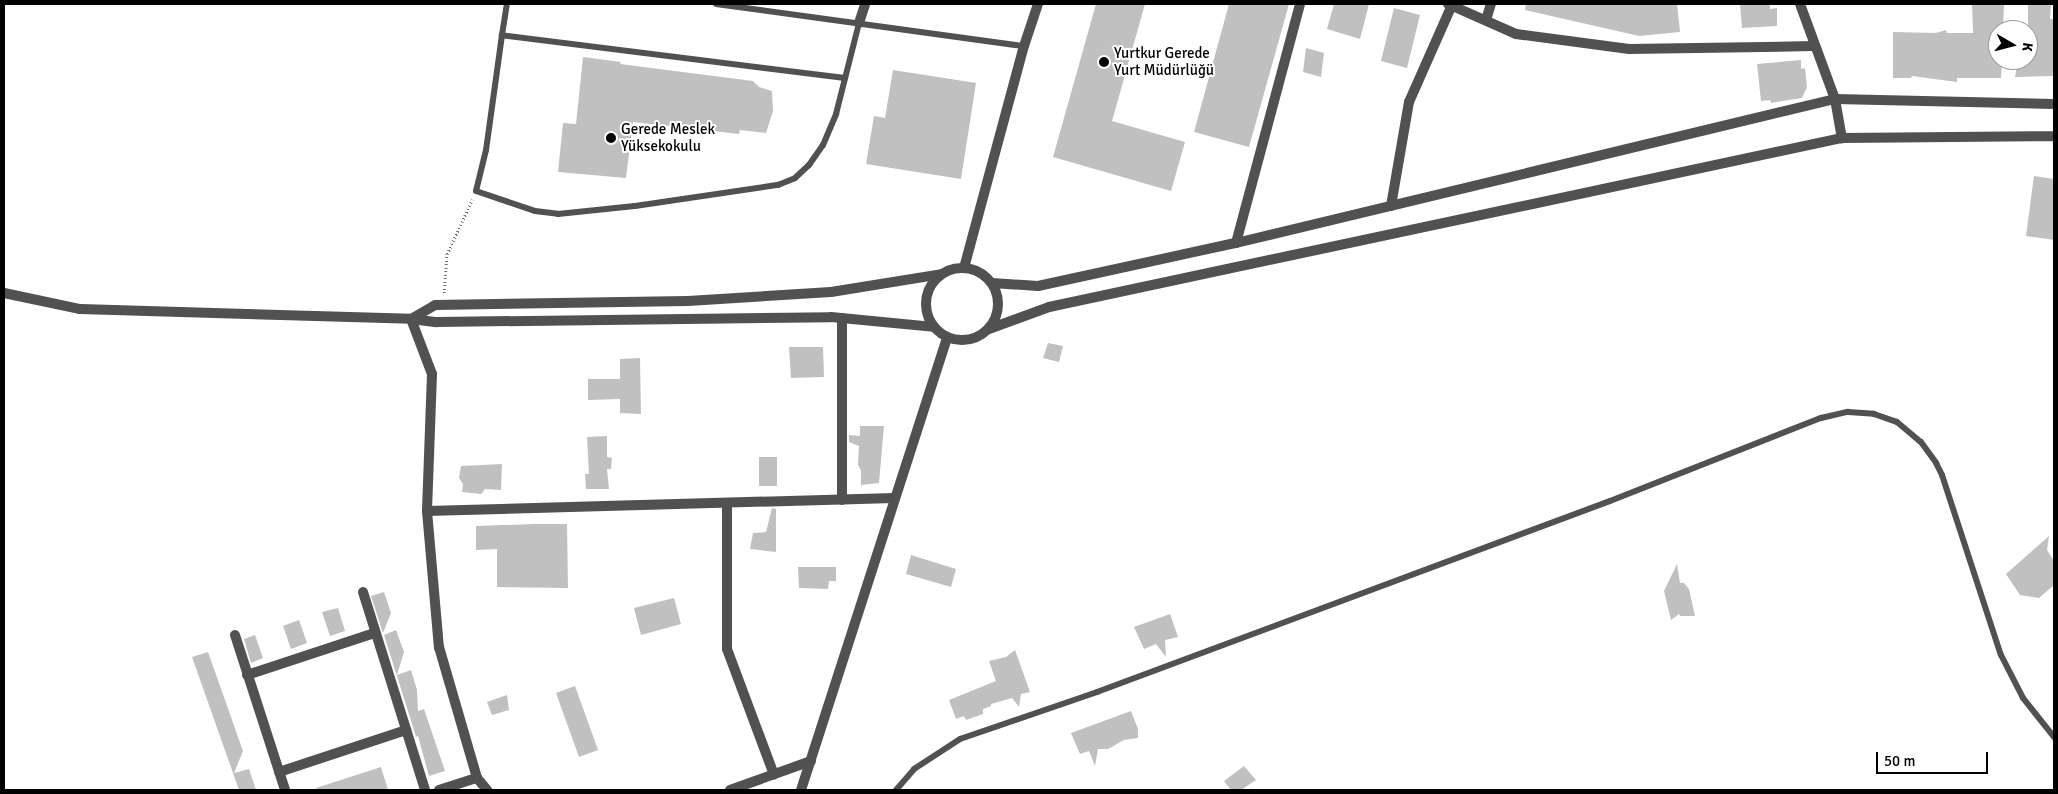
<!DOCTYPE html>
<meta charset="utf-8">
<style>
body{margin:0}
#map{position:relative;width:2058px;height:794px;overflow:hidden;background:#fff;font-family:Signika,sans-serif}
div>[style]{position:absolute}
.building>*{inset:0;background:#c0c0c0}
.path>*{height:2.5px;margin-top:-1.25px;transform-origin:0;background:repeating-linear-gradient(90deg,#737373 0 1px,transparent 0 3.5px)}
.service>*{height:6px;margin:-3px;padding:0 3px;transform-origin:3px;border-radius:3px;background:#515151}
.minor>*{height:10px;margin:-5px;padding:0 5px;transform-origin:5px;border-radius:5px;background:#515151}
.tertiary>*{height:10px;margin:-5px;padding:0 5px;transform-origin:5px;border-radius:5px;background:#515151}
.tertiary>.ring{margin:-5px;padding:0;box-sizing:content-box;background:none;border:10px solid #515151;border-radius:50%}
.dots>*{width:14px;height:14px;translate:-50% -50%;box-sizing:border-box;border:2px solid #fff;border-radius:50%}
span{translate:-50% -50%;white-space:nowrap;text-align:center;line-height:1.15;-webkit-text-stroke:4px #fff;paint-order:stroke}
.poi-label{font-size:15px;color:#000}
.left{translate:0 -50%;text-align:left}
.frame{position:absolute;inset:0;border:5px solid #000;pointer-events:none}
.north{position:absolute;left:1988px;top:20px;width:50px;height:50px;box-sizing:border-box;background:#fff;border:1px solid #999;border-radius:50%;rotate:98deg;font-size:14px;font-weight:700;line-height:20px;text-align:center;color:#000}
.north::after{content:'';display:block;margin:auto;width:18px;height:22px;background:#000;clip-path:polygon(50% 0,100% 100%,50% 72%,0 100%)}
.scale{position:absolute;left:1876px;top:752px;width:112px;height:22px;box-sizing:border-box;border:2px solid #000;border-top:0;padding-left:6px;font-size:15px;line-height:18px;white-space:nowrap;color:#000;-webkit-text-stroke:4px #fff;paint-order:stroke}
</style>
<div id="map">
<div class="building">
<div style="clip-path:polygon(1096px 4px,1145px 4px,1112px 121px,1185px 142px,1171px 191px,1053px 157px)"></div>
<div style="clip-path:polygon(1229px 4px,1289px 4px,1249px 147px,1194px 132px)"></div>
<div style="clip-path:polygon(1334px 4px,1369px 4px,1360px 39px,1327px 29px)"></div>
<div style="clip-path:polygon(1526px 4px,1677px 4px,1680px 32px,1639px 36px,1525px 10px)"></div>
<div style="clip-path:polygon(1740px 4px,1770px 4px,1770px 9px,1777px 8px,1777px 26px,1742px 28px)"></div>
<div style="clip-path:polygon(1972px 4px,2004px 4px,2003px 30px,1998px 30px,1998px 60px,2002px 60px,2001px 78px,1957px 78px,1957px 82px,1912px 76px,1911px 78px,1893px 78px,1893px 32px,1936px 33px,1946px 30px,1947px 33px,1973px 33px)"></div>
<div style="clip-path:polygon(2028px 4px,2051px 4px,2050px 19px,2054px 19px,2054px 76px,2015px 77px,2018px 60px,2028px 60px)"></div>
<div style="clip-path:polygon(1394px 8px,1420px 15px,1407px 68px,1381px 61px)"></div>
<div style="clip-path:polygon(1306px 48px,1324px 53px,1321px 77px,1303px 72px)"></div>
<div style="clip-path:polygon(583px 57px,621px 62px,620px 64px,753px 81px,759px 87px,772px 91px,773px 111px,766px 133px,740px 130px,739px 134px,633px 122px,626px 178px,558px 172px,563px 123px,576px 124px)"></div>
<div style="clip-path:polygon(1801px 60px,1801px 69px,1805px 68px,1807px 87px,1802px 98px,1771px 103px,1770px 100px,1761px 101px,1757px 64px)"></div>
<div style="clip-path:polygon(893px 70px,976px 83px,961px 179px,866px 164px,874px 116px,885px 118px)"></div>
<div style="clip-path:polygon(2034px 176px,2054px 179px,2054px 240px,2026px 236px)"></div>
<div style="clip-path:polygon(1048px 343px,1063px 346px,1059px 362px,1043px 358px)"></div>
<div style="clip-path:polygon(789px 347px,823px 347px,824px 377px,791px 378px)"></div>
<div style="clip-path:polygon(640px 358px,641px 414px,620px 413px,620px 399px,588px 400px,588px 379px,620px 379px,620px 359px)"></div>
<div style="clip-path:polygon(860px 426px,884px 426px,879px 483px,861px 485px,861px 470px,858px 465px,859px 446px,849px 442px,849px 435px,860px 436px)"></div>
<div style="clip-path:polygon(607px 436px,607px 457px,612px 458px,611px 469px,607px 469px,609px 489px,586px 489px,585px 474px,589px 474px,587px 437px)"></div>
<div style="clip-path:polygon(759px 457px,777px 457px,777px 486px,759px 486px)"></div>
<div style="clip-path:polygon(502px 464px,501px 490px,485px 489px,481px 494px,462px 492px,463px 484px,459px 478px,461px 466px)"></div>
<div style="clip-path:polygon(772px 508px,776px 509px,776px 552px,750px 549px,753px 533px,766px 532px)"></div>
<div style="clip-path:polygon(534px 524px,567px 524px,568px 588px,497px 587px,497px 549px,476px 550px,476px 526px)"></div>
<div style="clip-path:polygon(2049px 536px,2047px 550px,2054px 561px,2054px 585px,2039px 598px,2020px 595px,2006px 574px)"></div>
<div style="clip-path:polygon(911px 555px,956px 569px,951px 587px,906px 574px)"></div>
<div style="clip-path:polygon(1677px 564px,1680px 583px,1684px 583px,1689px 589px,1695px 616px,1680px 616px,1679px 614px,1671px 620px,1664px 591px)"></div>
<div style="clip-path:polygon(798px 567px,836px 567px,836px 581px,829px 581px,828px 589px,799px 588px)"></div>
<div style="clip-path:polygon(384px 592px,391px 613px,383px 633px,371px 596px)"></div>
<div style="clip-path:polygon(674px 598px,681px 624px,641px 635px,634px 608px)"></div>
<div style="clip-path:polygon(338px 608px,345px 631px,330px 636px,322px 612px)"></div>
<div style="clip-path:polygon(1170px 614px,1178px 637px,1165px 640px,1166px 657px,1156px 644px,1144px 649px,1134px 627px)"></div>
<div style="clip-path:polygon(299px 620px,307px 643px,291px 649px,283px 626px)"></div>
<div style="clip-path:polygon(396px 630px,404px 652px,397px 675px,411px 670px,417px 690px,418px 711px,424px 709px,445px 771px,429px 776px,418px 736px,416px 737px,413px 727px,384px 635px)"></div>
<div style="clip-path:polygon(255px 635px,263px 658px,251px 663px,244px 639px)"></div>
<div style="clip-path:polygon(1015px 650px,1030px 692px,1021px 694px,1019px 707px,1012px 698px,991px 704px,991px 706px,983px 709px,983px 714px,966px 720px,964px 716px,956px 719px,949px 700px,996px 681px,989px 661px,1006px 657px)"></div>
<div style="clip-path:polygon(208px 652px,243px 751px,234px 773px,249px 769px,256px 790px,239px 790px,192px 657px)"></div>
<div style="clip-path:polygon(575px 686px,598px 750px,579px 757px,556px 693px)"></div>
<div style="clip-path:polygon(507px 695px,509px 710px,492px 715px,487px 702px)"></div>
<div style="clip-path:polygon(1131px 711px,1138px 729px,1138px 738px,1124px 740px,1108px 749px,1098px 749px,1095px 766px,1089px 751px,1080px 754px,1071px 733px)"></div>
<div style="clip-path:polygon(1244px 766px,1256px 780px,1241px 790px,1231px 790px,1224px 781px)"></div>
<div style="clip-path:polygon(381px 767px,388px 790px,317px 790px,316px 788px)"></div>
</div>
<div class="path">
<div style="left:444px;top:293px;width:39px;rotate:-86deg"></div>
<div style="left:447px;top:254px;width:60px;rotate:-65.2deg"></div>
</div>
<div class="service">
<div style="left:716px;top:4px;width:311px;rotate:7.8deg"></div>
<div style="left:502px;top:35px;width:31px;rotate:-81deg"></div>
<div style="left:845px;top:78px;width:346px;rotate:-172.9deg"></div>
<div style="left:502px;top:35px;width:116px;rotate:97.9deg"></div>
<div style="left:486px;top:150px;width:42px;rotate:103.7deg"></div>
<div style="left:476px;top:191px;width:62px;rotate:18.7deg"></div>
<div style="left:535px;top:211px;width:23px;rotate:7deg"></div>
<div style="left:558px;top:214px;width:77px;rotate:-5.9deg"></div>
<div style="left:635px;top:206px;width:145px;rotate:-8.4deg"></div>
<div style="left:778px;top:185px;width:18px;rotate:-22deg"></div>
<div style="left:795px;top:178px;width:19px;rotate:-43deg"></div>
<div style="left:809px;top:165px;width:24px;rotate:-55deg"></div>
<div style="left:823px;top:145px;width:34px;rotate:-67deg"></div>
<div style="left:836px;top:114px;width:94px;rotate:-75.8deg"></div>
<div style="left:896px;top:790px;width:28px;rotate:-49deg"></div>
<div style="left:914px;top:769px;width:55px;rotate:-33.1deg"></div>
<div style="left:960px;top:739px;width:145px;rotate:-18.9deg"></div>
<div style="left:1097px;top:692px;width:547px;rotate:-20.42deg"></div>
<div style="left:1610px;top:501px;width:227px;rotate:-21.5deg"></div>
<div style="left:1821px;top:418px;width:28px;rotate:-13deg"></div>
<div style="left:1848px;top:412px;width:26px;rotate:4deg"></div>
<div style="left:1874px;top:414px;width:24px;rotate:19deg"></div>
<div style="left:1897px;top:422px;width:31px;rotate:40deg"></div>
<div style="left:1921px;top:442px;width:26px;rotate:54deg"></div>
<div style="left:1936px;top:463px;width:13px;rotate:63deg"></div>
<div style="left:1942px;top:475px;width:189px;rotate:71.9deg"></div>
<div style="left:2001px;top:655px;width:48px;rotate:62.9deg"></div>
<div style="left:2023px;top:698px;width:50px;rotate:51.5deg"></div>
</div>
<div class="minor">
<div style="left:1448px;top:4px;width:74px;rotate:23.8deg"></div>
<div style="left:1516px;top:34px;width:114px;rotate:7.6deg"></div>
<div style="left:1629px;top:49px;width:185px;rotate:-0.9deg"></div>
<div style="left:1800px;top:4px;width:101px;rotate:69.8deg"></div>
<div style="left:1835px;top:99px;width:40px;rotate:80deg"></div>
<div style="left:1486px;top:20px;width:17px;rotate:-73deg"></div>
<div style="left:859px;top:23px;width:20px;rotate:-72deg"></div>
<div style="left:1391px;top:206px;width:106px;rotate:-80.2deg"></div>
<div style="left:1409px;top:102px;width:106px;rotate:-66.1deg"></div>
<div style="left:1236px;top:243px;width:247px;rotate:-75deg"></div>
<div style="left:964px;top:268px;width:230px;rotate:-74.9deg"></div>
<div style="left:1024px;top:46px;width:44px;rotate:-71.6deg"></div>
<div style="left:411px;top:319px;width:59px;rotate:69.1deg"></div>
<div style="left:432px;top:374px;width:137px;rotate:92.1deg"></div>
<div style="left:427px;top:511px;width:137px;rotate:85deg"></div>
<div style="left:439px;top:647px;width:136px;rotate:73.8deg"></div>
<div style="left:477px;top:778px;width:16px;rotate:50deg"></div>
<div style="left:842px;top:500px;width:182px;rotate:-90deg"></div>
<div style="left:727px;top:503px;width:146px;rotate:90deg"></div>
<div style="left:727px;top:649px;width:134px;rotate:69.5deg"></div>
<div style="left:427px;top:511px;width:468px;rotate:-1.6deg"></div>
<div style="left:363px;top:592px;width:207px;rotate:72.6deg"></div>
<div style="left:235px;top:635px;width:163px;rotate:72.1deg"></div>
<div style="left:247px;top:675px;width:135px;rotate:-18.2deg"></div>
<div style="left:279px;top:772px;width:134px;rotate:-18.3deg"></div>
<div style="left:439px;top:790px;width:40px;rotate:-18deg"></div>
<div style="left:730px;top:790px;width:86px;rotate:-19.7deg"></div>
</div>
<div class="tertiary">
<div class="ring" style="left:926px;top:268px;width:62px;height:62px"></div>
<div style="left:992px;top:283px;width:46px;rotate:3.7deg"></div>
<div style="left:1038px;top:286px;width:203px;rotate:-12.3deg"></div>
<div style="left:1236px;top:243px;width:616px;rotate:-13.52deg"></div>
<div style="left:1835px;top:99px;width:219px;rotate:1.3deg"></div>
<div style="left:4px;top:293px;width:78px;rotate:11.9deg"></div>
<div style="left:80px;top:309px;width:331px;rotate:1.7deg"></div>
<div style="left:411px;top:319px;width:26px;rotate:7deg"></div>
<div style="left:437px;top:322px;width:394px;rotate:-0.7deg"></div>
<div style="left:831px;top:317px;width:103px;rotate:5.5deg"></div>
<div style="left:411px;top:319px;width:28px;rotate:-30deg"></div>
<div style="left:435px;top:305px;width:253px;rotate:-0.9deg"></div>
<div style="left:688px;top:301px;width:143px;rotate:-3.6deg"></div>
<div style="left:831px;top:292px;width:112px;rotate:-9.2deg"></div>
<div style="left:989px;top:329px;width:64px;rotate:-20.1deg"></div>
<div style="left:1049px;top:307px;width:811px;rotate:-12.03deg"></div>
<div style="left:1842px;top:138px;width:212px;rotate:-0.5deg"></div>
<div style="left:801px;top:790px;width:476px;rotate:-72.1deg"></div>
</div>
<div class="dots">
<div style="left:1104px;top:62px;background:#000"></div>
<div style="left:611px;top:138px;background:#000"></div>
</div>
<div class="poi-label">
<span class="left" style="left:1114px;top:62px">Yurtkur Gerede<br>Yurt Müdürlüğü</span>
<span class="left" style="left:621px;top:138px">Gerede Meslek<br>Yüksekokulu</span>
</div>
<div class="frame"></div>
<div class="north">K</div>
<div class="scale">50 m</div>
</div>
